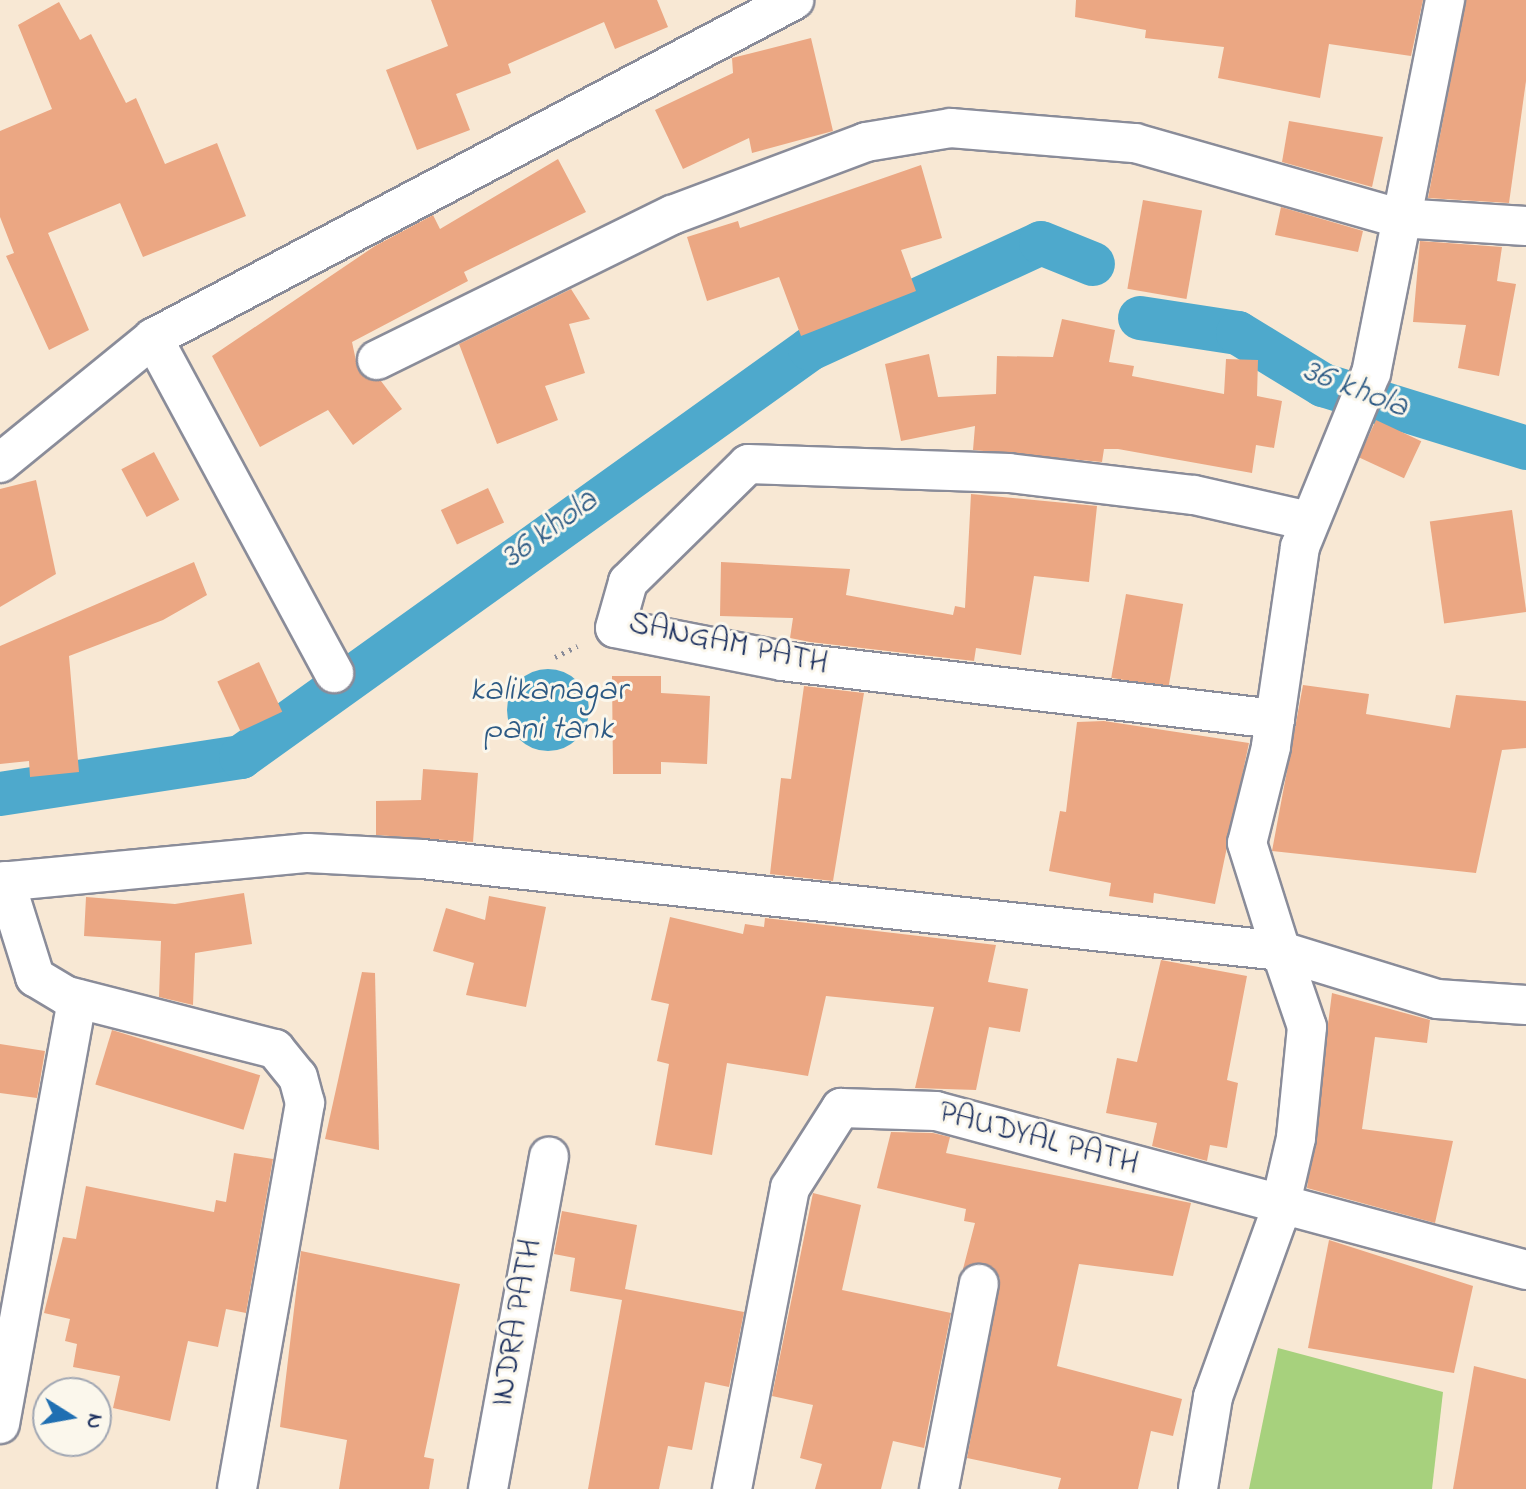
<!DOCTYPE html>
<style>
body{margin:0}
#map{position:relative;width:1526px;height:1489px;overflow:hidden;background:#f8e8d4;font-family:"Indie Flower",sans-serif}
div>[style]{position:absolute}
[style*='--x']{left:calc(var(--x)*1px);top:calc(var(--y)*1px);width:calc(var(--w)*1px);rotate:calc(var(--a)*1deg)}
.green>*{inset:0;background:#a7d17d}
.water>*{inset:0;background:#4ea9cc}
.round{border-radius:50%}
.canal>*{height:44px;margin:-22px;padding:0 22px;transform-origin:22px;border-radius:22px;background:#4ea9cc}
.building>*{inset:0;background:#eba783;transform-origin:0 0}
.path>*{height:5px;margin-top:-2.5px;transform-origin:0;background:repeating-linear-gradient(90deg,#8a8c99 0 2px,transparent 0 8px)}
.roads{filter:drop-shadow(2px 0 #8a8c99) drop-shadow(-2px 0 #8a8c99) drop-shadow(0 2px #8a8c99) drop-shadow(0 -2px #8a8c99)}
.street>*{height:38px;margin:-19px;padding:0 19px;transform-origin:19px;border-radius:19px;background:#fff}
span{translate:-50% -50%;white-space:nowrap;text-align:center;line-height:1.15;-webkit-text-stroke:6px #fbf7ec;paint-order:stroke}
.street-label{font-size:32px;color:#1b2f5e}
.water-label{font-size:34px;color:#2d5a84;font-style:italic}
.north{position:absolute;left:32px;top:1377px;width:80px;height:80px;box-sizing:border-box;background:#fbf7ec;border:2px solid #a1a7b3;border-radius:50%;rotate:101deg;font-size:22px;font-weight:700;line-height:32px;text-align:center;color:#1b2f5e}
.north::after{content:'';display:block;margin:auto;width:28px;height:36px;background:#1f6fb2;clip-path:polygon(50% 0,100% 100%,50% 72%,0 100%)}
</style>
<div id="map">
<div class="green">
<i style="clip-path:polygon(1278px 1348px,1443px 1392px,1432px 1489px,1249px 1489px)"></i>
</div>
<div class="water">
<i class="round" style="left:507px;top:669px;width:82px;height:82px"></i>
</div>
<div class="canal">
<i style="--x:1140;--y:318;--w:99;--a:8.7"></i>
<i style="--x:1238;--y:333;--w:100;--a:31.5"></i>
<i style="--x:1323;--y:385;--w:213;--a:17.2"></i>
<i style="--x:0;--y:794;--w:244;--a:-8.7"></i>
<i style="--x:241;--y:757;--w:700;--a:-35.64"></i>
<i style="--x:810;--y:349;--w:254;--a:-24.6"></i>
<i style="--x:1041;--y:243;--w:56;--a:22"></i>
</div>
<div class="building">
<i style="clip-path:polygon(431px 0,657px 0,668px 27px,615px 49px,604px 22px,508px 64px,511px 73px,456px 94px,470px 130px,417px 150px,386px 70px,448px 46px)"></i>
<i style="clip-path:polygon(1076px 0,1423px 0,1411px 56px,1329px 44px,1320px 98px,1218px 78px,1224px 47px,1145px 38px,1146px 30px,1075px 17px)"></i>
<i style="clip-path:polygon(1466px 0,1526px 0,1526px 81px,1509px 203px,1428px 198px)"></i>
<i style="clip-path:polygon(59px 2px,80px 40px,91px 34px,126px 103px,136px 98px,165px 164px,217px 143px,246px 216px,143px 257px,120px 203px,48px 233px,89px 330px,49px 350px,6px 256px,14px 253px,0 217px,0 131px,52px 109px,18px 25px)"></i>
<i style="clip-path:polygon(811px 38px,833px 131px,752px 153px,749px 138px,683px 169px,655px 110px,733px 73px,732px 58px)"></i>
<i style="clip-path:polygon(1289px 121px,1383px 137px,1372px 187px,1282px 162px)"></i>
<i style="clip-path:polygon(558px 159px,586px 212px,464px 272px,468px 281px,352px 342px,358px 370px,381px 381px,402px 409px,353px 445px,328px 410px,260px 447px,212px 356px,375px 246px,433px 215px,440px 229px)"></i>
<i style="clip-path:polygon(921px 165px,942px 238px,901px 250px,916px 291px,801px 336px,779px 277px,707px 301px,687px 237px,738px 221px,740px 228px)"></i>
<i style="left:1143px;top:200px;width:60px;height:90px;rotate:10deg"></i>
<i style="clip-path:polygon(1281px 207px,1363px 231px,1358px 252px,1275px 235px)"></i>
<i style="clip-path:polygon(1420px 241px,1502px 247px,1497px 281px,1516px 284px,1499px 376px,1458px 368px,1466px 325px,1413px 322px)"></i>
<i style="clip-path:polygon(571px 289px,590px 319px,569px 324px,585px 373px,545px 386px,558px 420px,497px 444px,459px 344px)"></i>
<i style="clip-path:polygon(1062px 319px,1115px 330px,1109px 362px,1134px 366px,1132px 376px,1224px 394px,1226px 359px,1258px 360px,1257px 396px,1282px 401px,1274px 448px,1256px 445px,1252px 473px,1118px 449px,1104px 449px,1102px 462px,973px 450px,975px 426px,901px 441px,885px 364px,929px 354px,938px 397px,996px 394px,997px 356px,1053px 357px)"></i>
<i style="left:1376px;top:420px;width:50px;height:41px;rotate:25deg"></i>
<i style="left:154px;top:452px;width:54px;height:37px;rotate:62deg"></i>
<i style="clip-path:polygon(36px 480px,56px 574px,0 607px,0 489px)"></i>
<i style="left:488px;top:488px;width:38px;height:52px;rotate:65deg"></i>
<i style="clip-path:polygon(971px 494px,1097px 506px,1089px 582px,1034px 576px,1021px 655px,976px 648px,974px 661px,810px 642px,790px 638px,793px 618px,720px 616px,721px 562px,850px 569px,846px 595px,953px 615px,955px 606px,965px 608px)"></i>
<i style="left:1512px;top:510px;width:103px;height:83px;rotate:82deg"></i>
<i style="clip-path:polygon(194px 562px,207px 595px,163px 620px,69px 656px,79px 772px,30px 777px,29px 761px,0 764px,0 646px)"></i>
<i style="left:1126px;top:594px;width:58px;height:85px;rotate:10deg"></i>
<i style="left:259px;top:662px;width:55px;height:46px;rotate:65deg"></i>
<i style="clip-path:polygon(612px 676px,661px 676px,661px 693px,710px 696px,707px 764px,661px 762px,661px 774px,613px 774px)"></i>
<i style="clip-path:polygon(1303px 685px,1369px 694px,1366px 714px,1450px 728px,1456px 695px,1526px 701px,1526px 748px,1502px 750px,1476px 873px,1272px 851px)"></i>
<i style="clip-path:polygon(804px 686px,864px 693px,833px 881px,770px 874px,781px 778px,791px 779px)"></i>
<i style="clip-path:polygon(1104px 721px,1249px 743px,1215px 904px,1154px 893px,1153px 903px,1109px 896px,1111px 883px,1049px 871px,1060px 811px,1066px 812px,1077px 722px)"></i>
<i style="clip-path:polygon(423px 769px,478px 773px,473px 842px,376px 835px,376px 801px,421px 800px)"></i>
<i style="clip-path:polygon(244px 893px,252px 944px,195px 953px,193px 1005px,159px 997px,161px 941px,84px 936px,86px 897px,175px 904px)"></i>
<i style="clip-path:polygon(489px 896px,546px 907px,526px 1007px,466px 995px,474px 963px,433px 951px,446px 908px,485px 920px)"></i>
<i style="clip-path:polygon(670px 917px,743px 934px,745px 924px,764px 927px,765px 918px,996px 945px,988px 982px,1028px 989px,1020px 1032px,989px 1027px,976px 1090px,915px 1088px,934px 1007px,826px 996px,808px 1076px,727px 1063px,712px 1155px,655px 1145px,669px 1064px,657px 1061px,669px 1004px,651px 1000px)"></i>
<i style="clip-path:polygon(1161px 960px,1247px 976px,1227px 1080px,1238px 1083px,1227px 1148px,1210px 1145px,1207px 1161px,1152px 1146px,1157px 1123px,1106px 1113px,1117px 1058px,1137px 1062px)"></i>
<i style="clip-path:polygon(362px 972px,375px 973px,379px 1150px,325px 1139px)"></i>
<i style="clip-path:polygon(1332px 993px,1430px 1020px,1427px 1043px,1375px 1037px,1362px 1129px,1453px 1141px,1435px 1223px,1307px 1188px)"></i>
<i style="left:112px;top:1030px;width:155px;height:57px;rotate:17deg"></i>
<i style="clip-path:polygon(0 1044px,45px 1051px,37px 1098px,0 1093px)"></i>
<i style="clip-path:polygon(891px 1132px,933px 1133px,950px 1137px,946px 1153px,1191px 1203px,1173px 1276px,1079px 1264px,1057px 1366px,1182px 1399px,1173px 1436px,1151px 1431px,1138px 1489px,1058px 1489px,1061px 1478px,967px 1458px,1000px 1278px,984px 1263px,963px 1269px,975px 1223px,964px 1221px,966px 1209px,877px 1188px)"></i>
<i style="clip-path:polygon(234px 1153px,273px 1159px,246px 1313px,226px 1309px,218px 1347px,188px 1341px,170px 1421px,113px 1408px,120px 1376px,73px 1367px,77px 1344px,65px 1341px,70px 1319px,44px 1313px,63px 1237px,76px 1239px,86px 1186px,214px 1212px,216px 1200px,226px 1202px)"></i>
<i style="clip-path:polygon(813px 1193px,861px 1205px,842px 1290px,951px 1313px,924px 1448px,893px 1441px,881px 1489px,815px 1489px,822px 1464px,800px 1458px,813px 1405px,772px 1396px)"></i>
<i style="clip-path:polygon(562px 1211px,637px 1225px,625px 1289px,744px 1312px,729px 1387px,705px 1382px,692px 1450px,668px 1446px,659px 1489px,588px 1489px,622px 1300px,570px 1291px,575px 1258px,554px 1254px)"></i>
<i style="clip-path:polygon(1329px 1240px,1473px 1286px,1454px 1373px,1308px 1348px)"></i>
<i style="clip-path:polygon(301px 1251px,460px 1284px,424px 1457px,434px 1459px,429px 1489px,339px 1489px,347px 1440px,280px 1427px)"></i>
<i style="clip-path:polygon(1474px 1366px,1526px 1379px,1526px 1489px,1453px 1489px)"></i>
</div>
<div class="path">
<i style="--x:555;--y:657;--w:25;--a:-26"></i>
</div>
<div class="roads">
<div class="street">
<i style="--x:1445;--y:0;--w:380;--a:101.2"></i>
<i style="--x:1371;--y:373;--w:188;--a:112.2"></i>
<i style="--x:1300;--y:547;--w:202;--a:98.3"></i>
<i style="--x:1271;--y:747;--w:99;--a:104"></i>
<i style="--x:1247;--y:843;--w:113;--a:72.5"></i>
<i style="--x:1281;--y:951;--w:163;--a:17.1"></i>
<i style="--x:1437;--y:999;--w:89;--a:3.9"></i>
<i style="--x:153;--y:338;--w:381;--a:61.6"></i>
<i style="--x:377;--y:360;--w:329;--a:-26.2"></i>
<i style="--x:672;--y:215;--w:207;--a:-20.6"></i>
<i style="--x:866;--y:142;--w:86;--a:-9.4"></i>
<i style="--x:951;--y:128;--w:185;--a:4.7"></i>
<i style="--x:1135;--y:143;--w:274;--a:15.9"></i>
<i style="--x:1399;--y:218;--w:127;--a:3.6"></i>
<i style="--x:0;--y:463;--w:198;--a:-39.2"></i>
<i style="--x:153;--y:338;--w:725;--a:-27.8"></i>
<i style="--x:1275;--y:719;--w:495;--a:-173.3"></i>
<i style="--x:783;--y:661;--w:171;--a:-168.9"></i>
<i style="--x:615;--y:628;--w:48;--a:-74.2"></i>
<i style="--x:628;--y:582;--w:168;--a:-44.5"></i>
<i style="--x:748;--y:464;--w:261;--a:2"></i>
<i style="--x:1009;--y:473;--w:186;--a:6.8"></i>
<i style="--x:1194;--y:495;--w:117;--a:12.8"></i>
<i style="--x:5;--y:881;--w:101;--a:72.6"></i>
<i style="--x:35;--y:977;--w:37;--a:31"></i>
<i style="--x:67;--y:996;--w:215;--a:14.3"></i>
<i style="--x:275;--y:1049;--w:36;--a:51"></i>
<i style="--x:298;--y:1077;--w:27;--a:75"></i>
<i style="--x:305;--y:1103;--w:392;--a:100"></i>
<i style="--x:0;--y:882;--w:309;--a:-5.4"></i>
<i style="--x:308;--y:853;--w:114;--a:3"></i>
<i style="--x:422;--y:859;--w:864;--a:6.11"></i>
<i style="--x:1281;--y:951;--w:80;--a:71.1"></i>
<i style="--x:1307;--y:1027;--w:112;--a:95.7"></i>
<i style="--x:1296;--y:1138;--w:84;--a:103"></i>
<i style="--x:1277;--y:1220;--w:188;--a:109.9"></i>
<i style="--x:1213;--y:1397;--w:93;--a:99.3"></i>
<i style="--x:0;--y:1424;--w:432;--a:-79.7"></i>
<i style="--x:488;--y:1489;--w:338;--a:-79.6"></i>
<i style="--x:732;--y:1489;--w:307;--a:-79.1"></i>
<i style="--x:790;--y:1188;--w:95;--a:-57.5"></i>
<i style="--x:841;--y:1108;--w:95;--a:1.8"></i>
<i style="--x:936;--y:1111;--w:611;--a:15.08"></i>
<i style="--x:939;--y:1489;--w:209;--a:-79"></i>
</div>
</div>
<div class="street-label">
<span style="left:728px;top:645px;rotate:12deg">SANGAM PATH</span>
<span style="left:1038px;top:1140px;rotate:15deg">PAUDYAL PATH</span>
<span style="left:518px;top:1323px;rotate:-80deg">INDRA PATH</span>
</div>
<div class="water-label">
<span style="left:1355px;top:390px;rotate:21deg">36 khola</span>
<span style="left:550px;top:530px;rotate:-36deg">36 khola</span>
<span style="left:548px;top:711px">kalikanagar<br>pani tank</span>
</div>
<div class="north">N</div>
</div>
